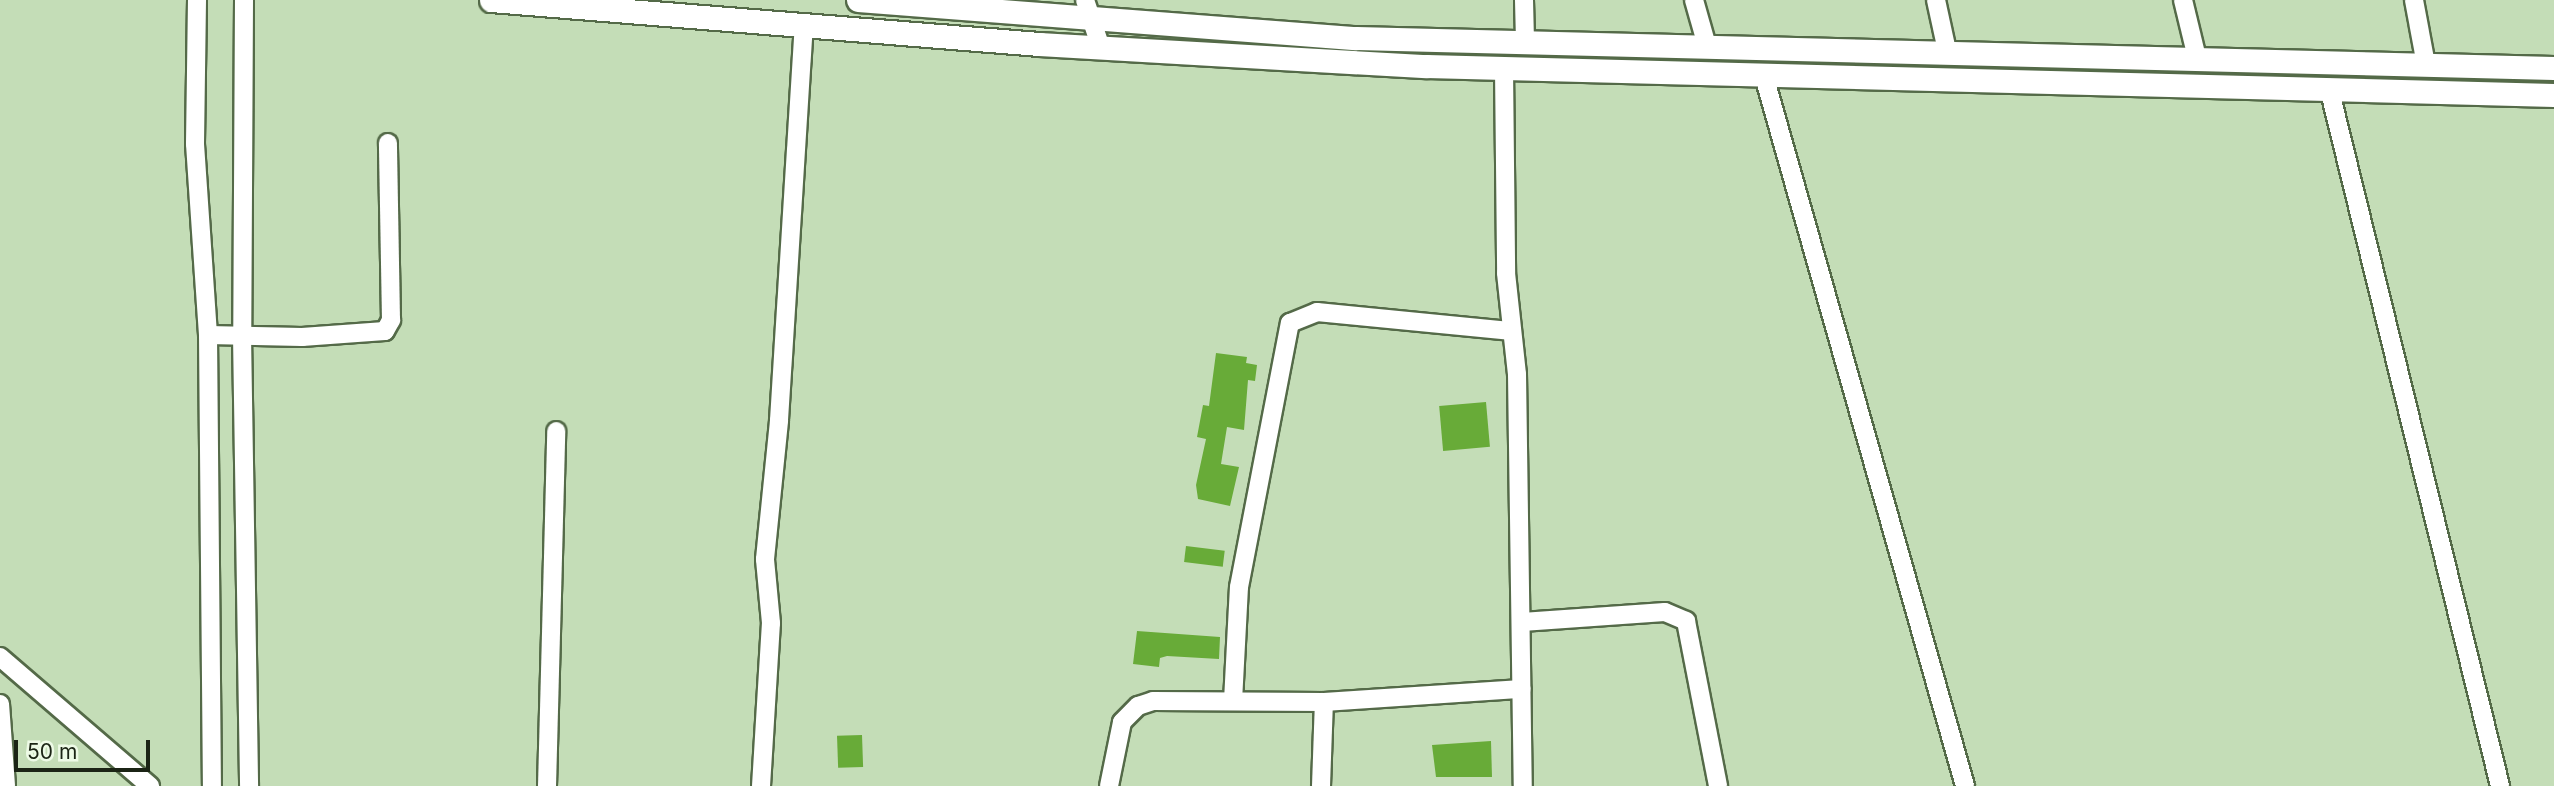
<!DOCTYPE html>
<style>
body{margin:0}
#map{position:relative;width:2554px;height:786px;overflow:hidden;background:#c4ddb7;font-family:Inter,sans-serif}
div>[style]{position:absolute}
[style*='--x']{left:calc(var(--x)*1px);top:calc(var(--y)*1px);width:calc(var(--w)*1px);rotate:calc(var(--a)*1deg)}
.building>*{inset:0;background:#68ab38;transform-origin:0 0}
.roads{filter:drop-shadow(2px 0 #546a48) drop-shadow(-2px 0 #546a48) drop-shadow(0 2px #546a48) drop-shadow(0 -2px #546a48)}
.minor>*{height:18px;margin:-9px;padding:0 9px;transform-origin:9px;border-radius:9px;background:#fff}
.major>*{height:23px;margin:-11.5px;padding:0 11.5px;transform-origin:11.5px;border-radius:11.5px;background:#fff}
span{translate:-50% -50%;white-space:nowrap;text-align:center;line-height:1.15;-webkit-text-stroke:6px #edfae6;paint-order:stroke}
.scale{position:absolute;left:14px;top:740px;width:136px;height:32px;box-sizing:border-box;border:4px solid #1b2415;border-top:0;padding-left:9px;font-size:21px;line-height:24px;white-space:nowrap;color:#1b2415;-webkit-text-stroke:5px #edfae6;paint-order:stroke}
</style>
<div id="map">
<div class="building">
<i style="clip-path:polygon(1216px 353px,1247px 357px,1246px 363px,1257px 365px,1255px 381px,1248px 380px,1244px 430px,1227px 427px,1221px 464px,1239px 467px,1230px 506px,1198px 499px,1196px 485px,1206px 439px,1197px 437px,1203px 405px,1209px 406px)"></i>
<i style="left:1486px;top:402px;width:45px;height:47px;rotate:85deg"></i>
<i style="left:1186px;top:546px;width:39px;height:16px;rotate:7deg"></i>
<i style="clip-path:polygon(1137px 631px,1220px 637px,1219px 659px,1167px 656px,1160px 658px,1159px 667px,1133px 664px)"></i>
<i style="left:862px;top:735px;width:32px;height:25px;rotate:88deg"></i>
<i style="clip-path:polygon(1491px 741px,1492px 777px,1436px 777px,1432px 745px)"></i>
</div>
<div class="roads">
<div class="minor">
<i style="--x:197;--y:0;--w:144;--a:90.8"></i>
<i style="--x:195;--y:144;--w:191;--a:86.1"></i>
<i style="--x:208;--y:335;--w:451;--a:89.5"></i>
<i style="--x:244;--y:0;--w:335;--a:90.3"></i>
<i style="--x:242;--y:335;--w:451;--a:89.1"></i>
<i style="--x:1085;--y:0;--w:47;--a:71.6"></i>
<i style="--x:1524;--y:0;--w:42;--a:88.6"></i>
<i style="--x:1694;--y:0;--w:48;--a:74.2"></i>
<i style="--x:1936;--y:0;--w:52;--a:77.8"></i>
<i style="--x:2183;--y:0;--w:60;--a:76.4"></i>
<i style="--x:2414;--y:0;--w:66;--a:79.5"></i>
<i style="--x:1504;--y:68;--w:205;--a:89.4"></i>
<i style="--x:1506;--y:273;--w:102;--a:83.8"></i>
<i style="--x:1517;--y:374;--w:412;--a:89.2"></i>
<i style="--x:1764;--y:76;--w:738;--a:74.19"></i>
<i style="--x:2329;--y:88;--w:719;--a:76.23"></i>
<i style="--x:208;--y:335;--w:94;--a:1.2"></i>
<i style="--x:302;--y:337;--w:83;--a:-4.1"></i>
<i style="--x:385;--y:331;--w:13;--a:-61"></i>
<i style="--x:391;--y:320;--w:177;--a:-91"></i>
<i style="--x:1522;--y:622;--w:143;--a:-4"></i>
<i style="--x:1665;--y:612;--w:23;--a:23"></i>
<i style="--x:1686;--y:621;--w:168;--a:79"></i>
<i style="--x:0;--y:657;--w:198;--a:40.7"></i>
<i style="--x:1233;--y:701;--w:114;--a:-87"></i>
<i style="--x:1239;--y:587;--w:269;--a:-79.1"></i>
<i style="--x:1290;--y:323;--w:29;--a:-22"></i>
<i style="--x:1317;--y:312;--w:196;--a:5.6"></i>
<i style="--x:0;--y:704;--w:82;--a:85.8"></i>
<i style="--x:547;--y:786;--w:355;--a:-88.5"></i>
<i style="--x:761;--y:786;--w:163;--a:-86.5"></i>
<i style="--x:771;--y:623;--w:64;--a:-95.4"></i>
<i style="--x:765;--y:559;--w:140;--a:-84.2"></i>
<i style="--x:779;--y:420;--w:397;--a:-86.4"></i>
<i style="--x:1109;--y:786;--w:65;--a:-78.5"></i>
<i style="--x:1122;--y:722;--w:23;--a:-45"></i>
<i style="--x:1138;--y:706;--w:16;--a:-18"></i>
<i style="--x:1153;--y:701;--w:171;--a:0.3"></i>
<i style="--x:1324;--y:702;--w:198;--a:-3.8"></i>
<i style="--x:1321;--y:786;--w:84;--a:-88"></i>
</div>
<div class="major">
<i style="--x:491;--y:0;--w:550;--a:4.59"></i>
<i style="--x:1039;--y:44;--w:388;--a:3.3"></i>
<i style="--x:1426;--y:66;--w:1128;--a:1.47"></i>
<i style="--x:858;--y:0;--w:499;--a:4.4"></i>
<i style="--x:1356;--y:38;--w:1198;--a:1.43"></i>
</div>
</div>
<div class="scale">50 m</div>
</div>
